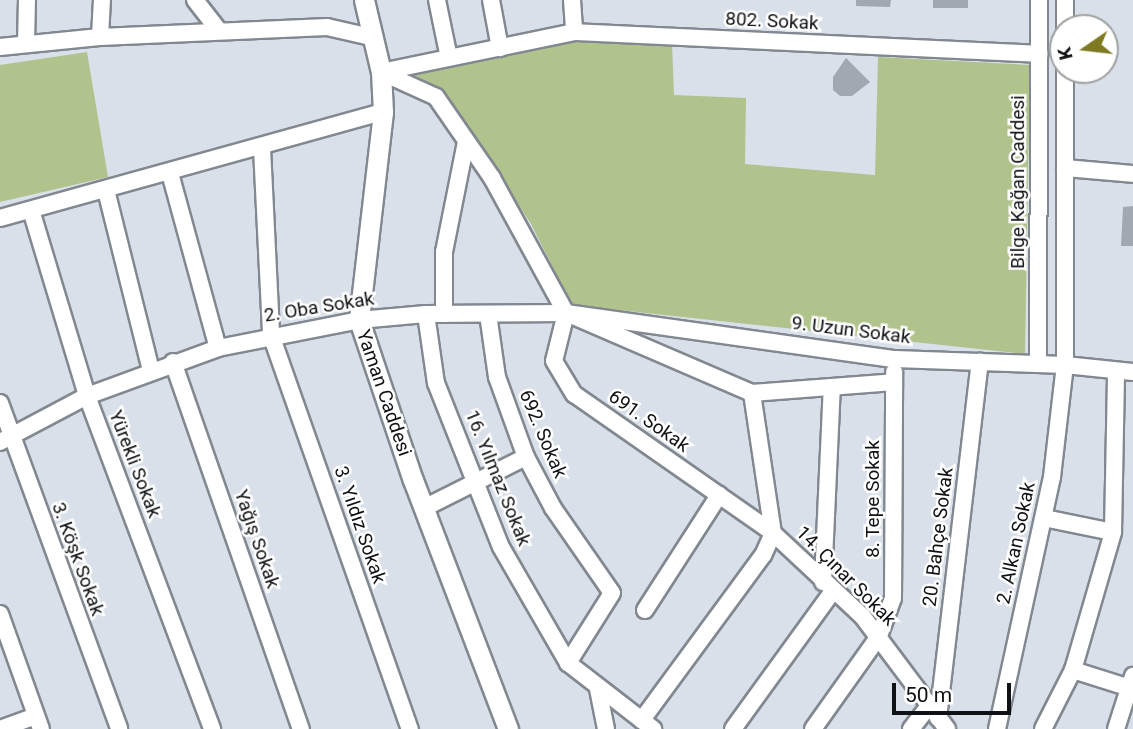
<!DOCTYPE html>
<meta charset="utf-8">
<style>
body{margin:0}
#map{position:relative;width:1133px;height:729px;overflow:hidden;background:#d9e0e9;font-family:Roboto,sans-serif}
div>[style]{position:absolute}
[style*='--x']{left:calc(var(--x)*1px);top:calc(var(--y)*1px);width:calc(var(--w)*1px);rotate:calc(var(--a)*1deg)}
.green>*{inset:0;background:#b1c38d}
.building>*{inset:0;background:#a1a8b0;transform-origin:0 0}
.roads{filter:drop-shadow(2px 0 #828890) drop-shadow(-2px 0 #828890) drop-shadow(0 2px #828890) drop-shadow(0 -2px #828890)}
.minor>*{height:16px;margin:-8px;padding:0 8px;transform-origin:8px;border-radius:8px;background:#fff}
.major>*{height:19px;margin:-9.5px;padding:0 9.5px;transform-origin:9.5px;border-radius:9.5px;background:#fff}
span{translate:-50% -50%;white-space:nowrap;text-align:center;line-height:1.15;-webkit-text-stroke:5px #fff;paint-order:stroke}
.street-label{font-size:19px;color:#0f1114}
.north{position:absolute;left:1049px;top:14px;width:70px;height:70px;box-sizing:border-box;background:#fff;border:2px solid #9fa0a1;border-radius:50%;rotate:256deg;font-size:19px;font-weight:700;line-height:28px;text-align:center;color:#0f1114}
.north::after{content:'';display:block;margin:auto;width:24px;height:32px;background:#7f7a21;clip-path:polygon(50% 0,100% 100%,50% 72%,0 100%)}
.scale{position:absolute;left:892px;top:683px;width:119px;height:32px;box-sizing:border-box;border:4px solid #0f1114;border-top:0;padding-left:9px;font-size:21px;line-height:24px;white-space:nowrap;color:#0f1114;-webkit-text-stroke:5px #fff;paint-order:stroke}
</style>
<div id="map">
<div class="green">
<i style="clip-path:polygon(574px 41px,672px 43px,674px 95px,746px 98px,745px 164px,875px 175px,878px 57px,1030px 65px,1025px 354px,572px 305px,531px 224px,445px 92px,412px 74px)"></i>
<i style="clip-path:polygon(87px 52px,108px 177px,0 202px,0 65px)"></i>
</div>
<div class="building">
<i style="clip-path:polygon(856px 0,891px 0,890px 7px,856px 6px)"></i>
<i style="left:933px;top:0;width:35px;height:8px"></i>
<i style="clip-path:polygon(846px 58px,870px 82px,852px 96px,840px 96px,833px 90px,833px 77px)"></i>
<i style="clip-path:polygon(1133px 206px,1133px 246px,1121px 246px,1123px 207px)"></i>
</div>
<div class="roads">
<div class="minor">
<i style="--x:195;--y:0;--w:39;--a:52"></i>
<i style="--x:437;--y:0;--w:59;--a:78.3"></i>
<i style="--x:491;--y:0;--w:49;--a:79.4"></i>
<i style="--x:572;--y:0;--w:32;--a:86"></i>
<i style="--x:1065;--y:0;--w:28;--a:90"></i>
<i style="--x:100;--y:37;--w:37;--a:-87"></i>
<i style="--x:26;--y:43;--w:43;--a:-88.7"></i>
<i style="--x:0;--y:47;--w:100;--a:-5.7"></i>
<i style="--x:100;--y:37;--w:227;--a:-2.5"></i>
<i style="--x:327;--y:27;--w:45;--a:12.8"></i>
<i style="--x:381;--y:72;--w:197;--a:-11.7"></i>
<i style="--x:574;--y:32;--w:466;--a:2.7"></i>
<i style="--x:381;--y:72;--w:60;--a:24.4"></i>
<i style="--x:436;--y:97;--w:98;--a:55.3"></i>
<i style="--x:492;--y:178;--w:154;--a:61.3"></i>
<i style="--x:566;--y:313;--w:202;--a:23.3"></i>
<i style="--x:752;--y:393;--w:142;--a:-4.4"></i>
<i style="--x:262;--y:148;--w:187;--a:87.2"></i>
<i style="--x:271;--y:335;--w:418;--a:70.6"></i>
<i style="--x:1065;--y:168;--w:68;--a:5"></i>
<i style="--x:170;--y:173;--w:181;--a:74.7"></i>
<i style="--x:106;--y:190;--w:186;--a:76"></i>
<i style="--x:31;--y:210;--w:194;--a:73.2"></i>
<i style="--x:87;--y:396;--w:356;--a:69.4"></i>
<i style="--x:0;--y:218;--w:397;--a:-15.5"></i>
<i style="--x:566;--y:313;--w:49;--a:104"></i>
<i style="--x:554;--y:361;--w:39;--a:59"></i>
<i style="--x:574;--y:394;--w:243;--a:34.9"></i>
<i style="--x:773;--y:533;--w:24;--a:114"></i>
<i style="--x:763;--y:555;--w:205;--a:126.3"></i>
<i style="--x:426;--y:314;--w:70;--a:81.8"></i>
<i style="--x:436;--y:383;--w:176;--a:68.4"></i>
<i style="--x:501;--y:547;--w:134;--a:60"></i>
<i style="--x:568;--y:663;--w:108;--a:37.8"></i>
<i style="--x:444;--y:314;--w:62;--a:-90"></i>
<i style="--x:444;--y:252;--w:112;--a:-78.7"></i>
<i style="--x:488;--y:314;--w:64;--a:81.9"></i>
<i style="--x:497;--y:377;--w:85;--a:70.1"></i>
<i style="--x:526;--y:457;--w:58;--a:62.1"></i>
<i style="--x:553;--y:508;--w:103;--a:55.2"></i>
<i style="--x:612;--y:593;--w:83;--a:122.2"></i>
<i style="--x:173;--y:362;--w:389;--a:70.8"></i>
<i style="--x:1038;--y:363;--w:363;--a:-89.8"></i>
<i style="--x:752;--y:393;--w:142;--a:81.5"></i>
<i style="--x:773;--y:533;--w:123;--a:43"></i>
<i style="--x:863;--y:617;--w:140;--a:53.1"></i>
<i style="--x:0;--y:403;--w:347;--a:69.9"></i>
<i style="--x:0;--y:442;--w:98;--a:-27.9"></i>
<i style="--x:87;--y:396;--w:140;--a:-20.1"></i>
<i style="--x:218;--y:348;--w:144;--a:-11.2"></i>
<i style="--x:359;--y:320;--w:67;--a:-5.1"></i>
<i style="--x:426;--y:314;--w:140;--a:-0.4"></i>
<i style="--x:566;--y:313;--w:332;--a:8"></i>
<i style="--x:895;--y:359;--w:170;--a:2"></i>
<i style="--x:1065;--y:365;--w:68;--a:5.9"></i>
<i style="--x:424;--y:508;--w:114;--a:-26.6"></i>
<i style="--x:1044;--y:518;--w:70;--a:11.5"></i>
<i style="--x:823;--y:582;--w:195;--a:-87.4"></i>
<i style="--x:645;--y:610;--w:137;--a:-57.2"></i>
<i style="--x:0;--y:614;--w:122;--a:70.4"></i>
<i style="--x:1073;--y:670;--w:63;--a:17.6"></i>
<i style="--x:598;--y:689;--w:41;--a:78.7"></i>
<i style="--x:938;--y:718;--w:359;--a:-83.3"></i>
<i style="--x:0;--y:729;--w:38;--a:-20"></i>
<i style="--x:733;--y:729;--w:169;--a:-54.1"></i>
<i style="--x:813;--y:729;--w:114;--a:-54.6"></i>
<i style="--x:879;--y:636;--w:40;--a:-69.8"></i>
<i style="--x:893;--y:598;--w:226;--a:-89.7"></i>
<i style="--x:911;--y:729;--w:28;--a:-52"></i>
<i style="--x:997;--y:729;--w:258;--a:-77.7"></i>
<i style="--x:1052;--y:477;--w:113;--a:-83.4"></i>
<i style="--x:1065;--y:365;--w:295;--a:-90"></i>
<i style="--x:1043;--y:729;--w:66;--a:-63"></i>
<i style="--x:1073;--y:670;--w:144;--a:-73.8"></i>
<i style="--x:1113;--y:532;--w:161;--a:-88.9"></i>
<i style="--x:1116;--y:729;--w:56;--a:-72.2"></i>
</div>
<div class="major">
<i style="--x:364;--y:0;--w:74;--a:76.7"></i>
<i style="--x:381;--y:72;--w:40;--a:87.1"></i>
<i style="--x:383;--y:112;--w:209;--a:96.6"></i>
<i style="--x:359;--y:320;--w:169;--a:71.4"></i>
<i style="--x:413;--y:480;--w:267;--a:69.1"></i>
</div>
</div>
<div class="street-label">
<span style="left:772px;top:21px;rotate:3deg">802. Sokak</span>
<span style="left:1018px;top:182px;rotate:-90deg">Bilge Kağan Caddesi</span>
<span style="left:319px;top:307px;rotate:-9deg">2. Oba Sokak</span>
<span style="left:851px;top:330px;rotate:7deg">9. Uzun Sokak</span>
<span style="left:384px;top:393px;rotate:71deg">Yaman Caddesi</span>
<span style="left:649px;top:421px;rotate:35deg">691. Sokak</span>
<span style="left:543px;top:434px;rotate:67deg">692. Sokak</span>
<span style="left:135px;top:464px;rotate:69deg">Yürekli Sokak</span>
<span style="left:498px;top:478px;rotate:68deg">16. Yılmaz Sokak</span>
<span style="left:873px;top:499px;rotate:-90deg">8. Tepe Sokak</span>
<span style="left:360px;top:525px;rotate:71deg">3. Yıldız Sokak</span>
<span style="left:938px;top:537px;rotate:-83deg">20. Bahçe Sokak</span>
<span style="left:257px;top:539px;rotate:71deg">Yağış Sokak</span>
<span style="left:1016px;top:543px;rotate:-78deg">2. Alkan Sokak</span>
<span style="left:78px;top:559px;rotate:70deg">3. Köşk Sokak</span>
<span style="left:846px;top:576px;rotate:45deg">14. Çınar Sokak</span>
</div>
<div class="north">K</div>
<div class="scale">50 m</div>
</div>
